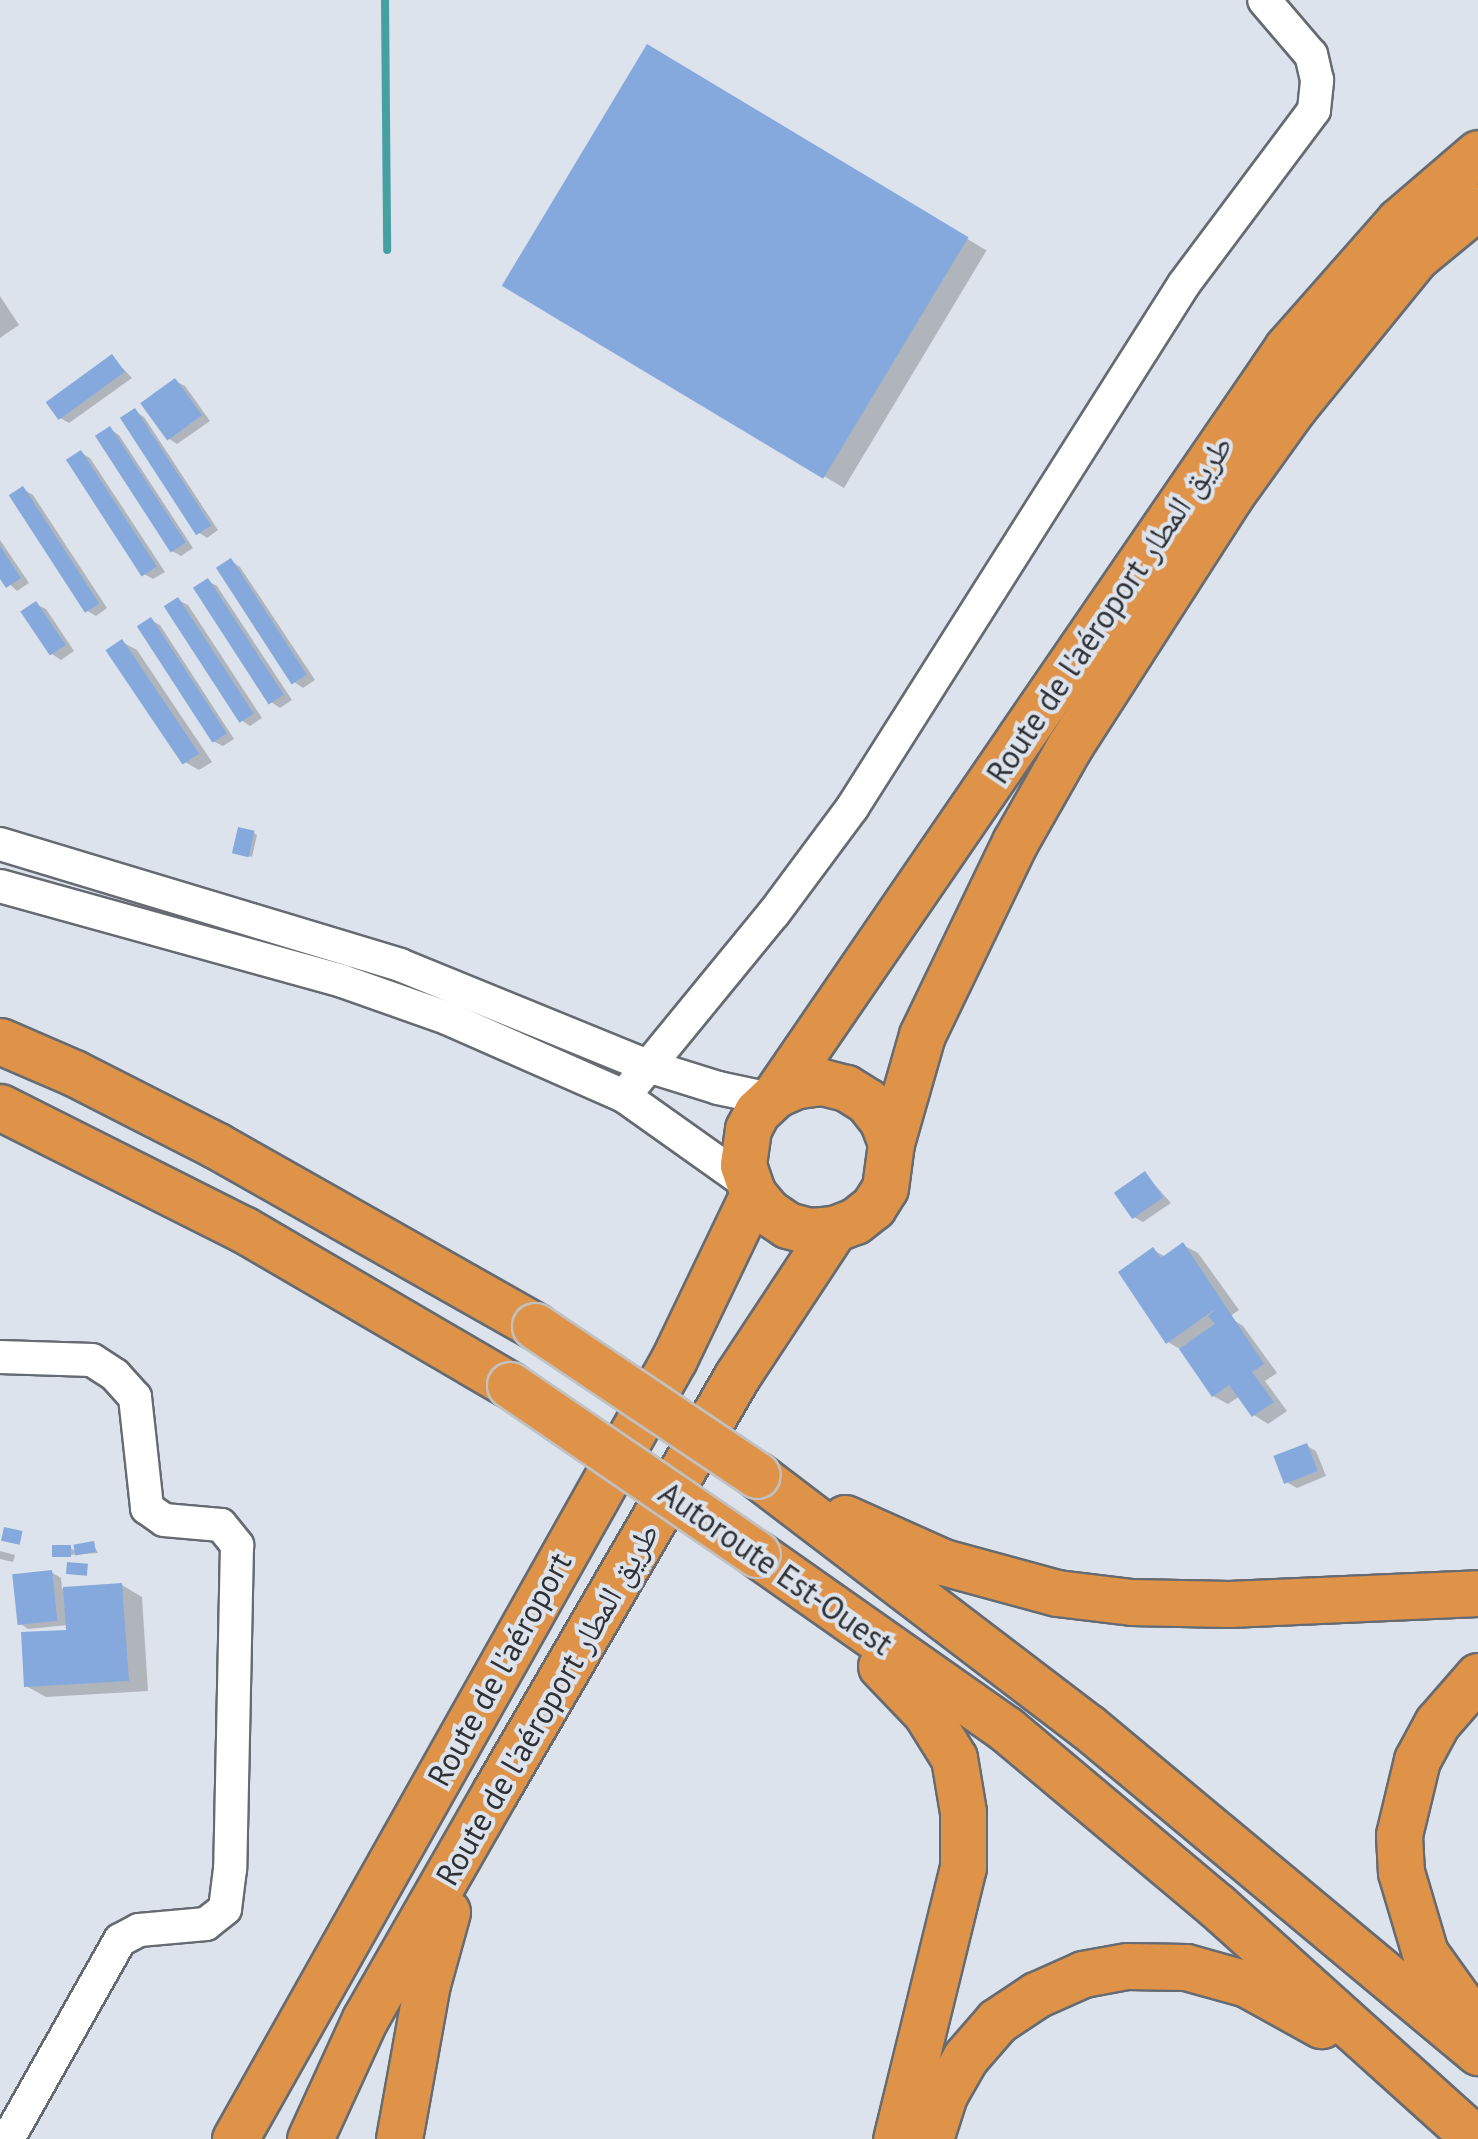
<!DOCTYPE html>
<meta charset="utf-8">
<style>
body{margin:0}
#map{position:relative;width:1478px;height:2139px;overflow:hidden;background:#dde3ec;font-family:"PT Sans","Noto Naskh Arabic",sans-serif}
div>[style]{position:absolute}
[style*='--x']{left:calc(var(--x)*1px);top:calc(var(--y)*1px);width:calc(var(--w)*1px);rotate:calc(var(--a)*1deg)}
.shadow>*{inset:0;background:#0003;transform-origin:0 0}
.stream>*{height:8px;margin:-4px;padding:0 4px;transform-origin:4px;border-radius:4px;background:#469fa0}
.building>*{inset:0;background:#85a9dc;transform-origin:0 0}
.roads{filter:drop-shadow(2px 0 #666b72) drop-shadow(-2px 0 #666b72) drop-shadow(0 2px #666b72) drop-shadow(0 -2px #666b72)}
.minor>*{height:32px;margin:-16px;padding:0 16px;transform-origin:16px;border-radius:16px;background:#fff}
.highway>*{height:45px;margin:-22.5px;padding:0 22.5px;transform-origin:22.5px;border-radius:22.5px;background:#de9348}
.bridges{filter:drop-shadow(2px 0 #c1c1c2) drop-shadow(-2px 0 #c1c1c2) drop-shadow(0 2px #c1c1c2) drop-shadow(0 -2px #c1c1c2)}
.highway-bridge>*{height:45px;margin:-22.5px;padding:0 22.5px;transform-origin:22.5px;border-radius:22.5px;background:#de9348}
span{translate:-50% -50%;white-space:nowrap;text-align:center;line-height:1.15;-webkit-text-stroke:8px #dde3ec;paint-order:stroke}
.street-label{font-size:32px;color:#2f3135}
</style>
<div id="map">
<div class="shadow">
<i style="left:648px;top:47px;width:395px;height:277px;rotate:31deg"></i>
<i style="clip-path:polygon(0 296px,19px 325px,0 338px)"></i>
<i style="clip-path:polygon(112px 357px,132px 378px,69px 423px,60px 418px)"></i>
<i style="clip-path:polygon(175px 381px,185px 386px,210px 421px,177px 444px,168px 438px)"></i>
<i style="clip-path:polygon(135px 411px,144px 417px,218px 530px,207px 538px,198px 532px)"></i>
<i style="clip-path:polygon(110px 429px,119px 435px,193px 548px,181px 556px,172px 551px)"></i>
<i style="clip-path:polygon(81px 453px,90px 458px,165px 572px,153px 579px,144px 574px)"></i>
<i style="clip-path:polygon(23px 489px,33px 495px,107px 608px,96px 616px,86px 610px)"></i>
<i style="clip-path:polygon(0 540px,29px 583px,17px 591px,0 575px)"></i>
<i style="clip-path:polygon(231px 561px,240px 567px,315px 680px,303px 688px,294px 682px)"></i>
<i style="clip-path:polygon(208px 581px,217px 586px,292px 700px,280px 708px,271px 702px)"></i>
<i style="clip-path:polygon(178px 600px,188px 605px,262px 718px,250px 726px,241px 720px)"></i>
<i style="clip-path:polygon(36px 604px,46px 609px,74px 651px,61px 660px,52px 654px)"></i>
<i style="clip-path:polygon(151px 620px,160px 625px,234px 739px,223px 746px,213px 741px)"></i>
<i style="clip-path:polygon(122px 642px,137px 650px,212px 762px,199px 770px,185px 762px)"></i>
<i style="clip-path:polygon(254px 833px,257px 835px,252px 857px,238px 854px)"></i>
<i style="clip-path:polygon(1145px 1174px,1171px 1203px,1143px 1222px,1134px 1217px)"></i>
<i style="clip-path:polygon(1183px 1245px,1198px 1253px,1239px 1310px,1229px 1317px,1243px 1326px,1277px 1373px,1265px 1381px,1287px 1411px,1268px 1424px,1254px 1415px,1240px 1396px,1228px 1404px,1213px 1396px,1183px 1351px,1168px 1342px,1153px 1250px,1166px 1257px)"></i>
<i style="clip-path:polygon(1307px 1446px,1316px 1451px,1326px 1476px,1297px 1488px,1288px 1483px)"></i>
<i style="clip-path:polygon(93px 1544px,98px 1553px,55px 1556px,70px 1548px,78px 1552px)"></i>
<i style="clip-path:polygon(0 1551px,15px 1555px,13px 1562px,0 1559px)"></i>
<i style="clip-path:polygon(51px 1572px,61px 1578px,62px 1589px,122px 1585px,142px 1597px,148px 1691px,46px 1697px,26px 1686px,69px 1632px,68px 1625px,28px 1629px,19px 1623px)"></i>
</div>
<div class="stream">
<i style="--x:385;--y:0;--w:250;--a:89.5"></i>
</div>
<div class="building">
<i style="left:647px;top:44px;width:375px;height:282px;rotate:31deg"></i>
<i style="left:112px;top:354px;width:22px;height:82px;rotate:54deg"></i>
<i style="left:175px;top:378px;width:46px;height:43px;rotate:54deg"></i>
<i style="left:135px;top:408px;width:140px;height:18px;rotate:57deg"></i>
<i style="left:110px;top:426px;width:139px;height:18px;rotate:57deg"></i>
<i style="left:81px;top:450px;width:139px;height:18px;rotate:57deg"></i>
<i style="left:23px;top:486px;width:140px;height:17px;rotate:57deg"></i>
<i style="clip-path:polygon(0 546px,21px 578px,6px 588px,0 579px)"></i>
<i style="left:231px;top:558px;width:139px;height:18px;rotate:57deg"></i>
<i style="left:208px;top:578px;width:139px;height:18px;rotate:57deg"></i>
<i style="left:178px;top:597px;width:139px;height:17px;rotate:57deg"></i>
<i style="left:36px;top:601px;width:53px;height:19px;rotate:56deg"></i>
<i style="left:151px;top:617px;width:139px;height:17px;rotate:57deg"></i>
<i style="left:122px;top:639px;width:138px;height:20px;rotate:56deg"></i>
<i style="left:238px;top:827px;width:17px;height:27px;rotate:13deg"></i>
<i style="left:1145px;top:1171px;width:32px;height:38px;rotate:55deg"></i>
<i style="clip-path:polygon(1183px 1242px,1264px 1364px,1252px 1372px,1274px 1402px,1252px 1417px,1229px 1385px,1212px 1397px,1179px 1349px,1215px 1324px,1208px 1316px,1218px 1307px,1166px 1344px,1118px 1272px,1153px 1247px,1161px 1258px)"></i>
<i style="left:1307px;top:1443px;width:30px;height:36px;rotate:69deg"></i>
<i style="left:4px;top:1527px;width:19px;height:14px;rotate:12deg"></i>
<i style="left:94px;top:1541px;width:11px;height:21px;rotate:80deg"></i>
<i style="left:71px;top:1545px;width:12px;height:19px;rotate:90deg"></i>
<i style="left:67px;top:1562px;width:21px;height:12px;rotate:5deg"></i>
<i style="left:52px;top:1570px;width:51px;height:40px;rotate:84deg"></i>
<i style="clip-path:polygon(122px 1583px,129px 1681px,24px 1687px,21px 1632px,66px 1630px,63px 1587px)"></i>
</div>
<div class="roads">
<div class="minor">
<i style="--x:0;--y:844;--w:418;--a:16.8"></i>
<i style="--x:400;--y:965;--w:268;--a:22.2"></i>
<i style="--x:648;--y:1066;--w:73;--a:17.4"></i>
<i style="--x:718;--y:1088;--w:53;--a:11.9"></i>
<i style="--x:0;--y:886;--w:355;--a:15.5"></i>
<i style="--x:342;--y:981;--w:111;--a:19.4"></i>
<i style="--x:447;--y:1018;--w:193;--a:23.8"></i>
<i style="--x:624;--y:1096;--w:152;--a:35.4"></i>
<i style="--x:624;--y:1096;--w:237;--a:-50.7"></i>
<i style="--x:774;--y:913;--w:131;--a:-53.4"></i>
<i style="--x:852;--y:808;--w:620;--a:-57.64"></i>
<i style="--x:1184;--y:284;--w:217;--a:-53.2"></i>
<i style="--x:1314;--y:110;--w:30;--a:-84"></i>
<i style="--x:1317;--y:80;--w:26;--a:-103"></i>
<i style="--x:1311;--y:55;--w:72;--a:-130.5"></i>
<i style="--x:0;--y:1357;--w:92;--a:1.9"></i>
<i style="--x:92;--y:1360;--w:27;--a:33"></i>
<i style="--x:115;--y:1375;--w:30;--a:48"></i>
<i style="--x:135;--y:1397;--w:112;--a:83.8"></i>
<i style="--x:147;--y:1508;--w:21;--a:35"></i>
<i style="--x:164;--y:1520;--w:57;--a:5"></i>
<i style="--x:221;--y:1525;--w:26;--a:51"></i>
<i style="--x:237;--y:1545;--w:324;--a:91.2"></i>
<i style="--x:230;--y:1869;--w:40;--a:97.1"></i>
<i style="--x:225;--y:1909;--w:24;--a:142"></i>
<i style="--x:206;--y:1924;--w:67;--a:174.9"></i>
<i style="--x:139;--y:1930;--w:21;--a:152"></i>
<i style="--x:120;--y:1940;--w:228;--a:119.4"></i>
</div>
<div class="highway">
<i style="--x:0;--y:1041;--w:81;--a:23.4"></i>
<i style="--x:74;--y:1073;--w:161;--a:27"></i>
<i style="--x:217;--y:1146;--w:365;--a:29.5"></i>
<i style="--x:775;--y:1095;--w:906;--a:-55.57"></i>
<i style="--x:1287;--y:348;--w:169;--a:-48.6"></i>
<i style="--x:1399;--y:221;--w:104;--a:-40.7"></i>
<i style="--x:0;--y:1107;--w:272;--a:26.7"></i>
<i style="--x:243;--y:1229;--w:309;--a:30.3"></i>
<i style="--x:891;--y:1143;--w:25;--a:-111"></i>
<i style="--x:882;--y:1120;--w:24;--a:-128"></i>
<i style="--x:867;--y:1101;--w:25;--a:-148"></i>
<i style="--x:846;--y:1088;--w:25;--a:-166"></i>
<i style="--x:822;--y:1082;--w:25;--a:173"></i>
<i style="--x:797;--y:1085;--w:24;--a:156"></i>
<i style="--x:775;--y:1095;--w:25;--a:137"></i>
<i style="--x:757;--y:1112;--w:19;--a:118"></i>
<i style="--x:748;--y:1129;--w:36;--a:98"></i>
<i style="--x:743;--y:1165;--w:31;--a:71"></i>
<i style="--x:753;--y:1194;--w:23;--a:50"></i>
<i style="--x:768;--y:1212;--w:23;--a:34"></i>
<i style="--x:787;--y:1225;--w:24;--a:15"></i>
<i style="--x:810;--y:1231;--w:24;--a:-5"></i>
<i style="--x:834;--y:1229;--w:22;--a:-21"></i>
<i style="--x:855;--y:1221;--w:23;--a:-38"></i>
<i style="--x:873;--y:1207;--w:22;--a:-58"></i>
<i style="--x:885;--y:1188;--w:45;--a:-82.4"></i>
<i style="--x:891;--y:1143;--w:112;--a:-74"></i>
<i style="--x:922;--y:1035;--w:214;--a:-64.3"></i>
<i style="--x:1015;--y:842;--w:109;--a:-60.4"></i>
<i style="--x:1069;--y:747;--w:298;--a:-57.3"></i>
<i style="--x:1230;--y:496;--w:110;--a:-54.3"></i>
<i style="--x:1294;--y:407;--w:193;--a:-50.9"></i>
<i style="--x:1416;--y:257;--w:80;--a:-39.4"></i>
<i style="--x:757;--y:1475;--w:416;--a:37.3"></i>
<i style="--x:1088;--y:1727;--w:508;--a:39.81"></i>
<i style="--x:845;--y:1518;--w:107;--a:24.2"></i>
<i style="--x:943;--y:1562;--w:118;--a:15.2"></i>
<i style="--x:1057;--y:1593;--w:75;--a:6.9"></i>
<i style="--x:1131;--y:1602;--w:98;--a:1.2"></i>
<i style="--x:1229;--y:1604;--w:249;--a:-2.5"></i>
<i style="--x:757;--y:1554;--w:304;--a:35.1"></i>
<i style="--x:1006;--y:1729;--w:275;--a:40"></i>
<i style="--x:1217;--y:1906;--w:348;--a:42"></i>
<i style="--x:881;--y:1666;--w:65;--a:46.2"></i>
<i style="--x:926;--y:1713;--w:53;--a:58.1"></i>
<i style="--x:954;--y:1758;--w:55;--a:80.5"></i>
<i style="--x:963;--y:1812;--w:55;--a:90"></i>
<i style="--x:963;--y:1867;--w:280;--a:103.8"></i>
<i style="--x:1478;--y:1676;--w:62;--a:131.1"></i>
<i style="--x:1437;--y:1723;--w:42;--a:118.4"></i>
<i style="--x:1417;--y:1760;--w:77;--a:103.5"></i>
<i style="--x:1399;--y:1835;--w:37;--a:87"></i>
<i style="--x:1401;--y:1872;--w:84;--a:73.5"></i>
<i style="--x:1425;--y:1953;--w:91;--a:54.4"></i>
<i style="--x:235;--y:2139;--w:895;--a:-60.63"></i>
<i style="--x:674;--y:1359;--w:183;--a:-64.4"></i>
<i style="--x:310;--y:2139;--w:132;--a:-65.4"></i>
<i style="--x:365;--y:2019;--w:262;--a:-60.2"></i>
<i style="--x:495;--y:1792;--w:481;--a:-59.8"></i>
<i style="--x:737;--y:1376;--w:176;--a:-56.6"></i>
<i style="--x:399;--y:2139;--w:158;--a:-79.8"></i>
<i style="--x:427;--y:1984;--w:75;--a:-74.5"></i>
<i style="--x:930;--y:2139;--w:46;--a:-72.3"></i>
<i style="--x:944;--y:2095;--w:43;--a:-60.4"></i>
<i style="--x:965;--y:2058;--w:49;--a:-49.1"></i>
<i style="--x:997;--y:2021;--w:47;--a:-33.7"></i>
<i style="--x:1036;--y:1995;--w:51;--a:-24.1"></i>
<i style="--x:1083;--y:1974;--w:45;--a:-10.3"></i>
<i style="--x:1127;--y:1966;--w:59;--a:1"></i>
<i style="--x:1186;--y:1967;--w:63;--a:15.6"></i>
<i style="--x:1247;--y:1984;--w:85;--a:29"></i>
</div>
</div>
<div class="bridges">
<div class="highway-bridge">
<i style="--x:535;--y:1326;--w:267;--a:33.9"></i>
<i style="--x:510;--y:1385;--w:299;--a:34.4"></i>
</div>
</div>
<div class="street-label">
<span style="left:1109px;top:609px;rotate:-56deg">Route de l'aéroport طريق المطار</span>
<span style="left:776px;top:1568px;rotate:35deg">Autoroute Est-Ouest</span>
<span style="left:499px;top:1669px;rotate:-61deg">Route de l'aéroport</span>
<span style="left:547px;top:1704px;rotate:-60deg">Route de l'aéroport طريق المطار</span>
</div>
</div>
